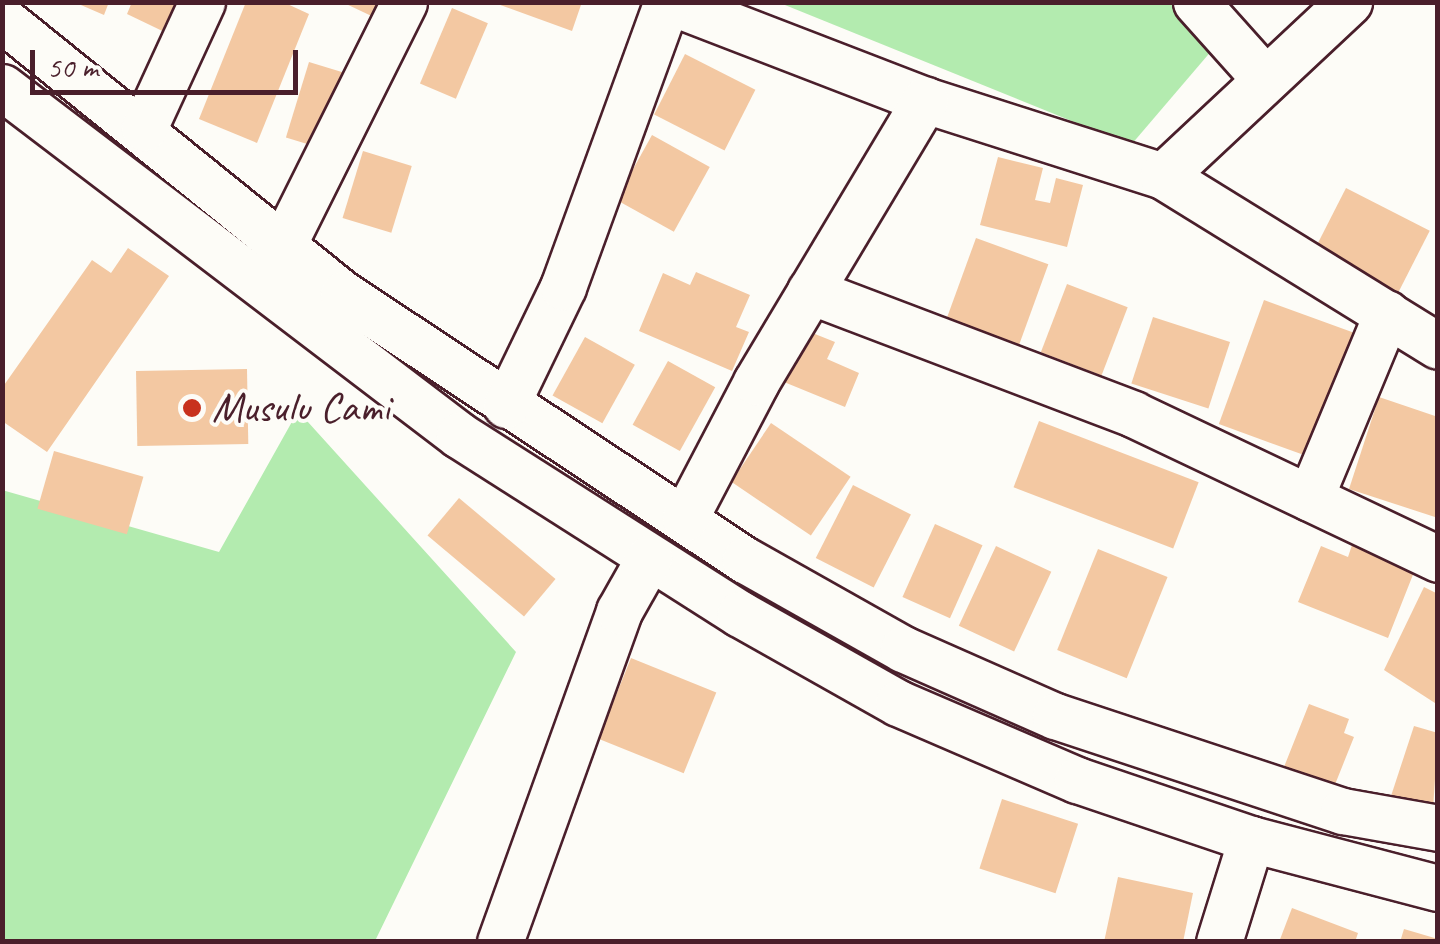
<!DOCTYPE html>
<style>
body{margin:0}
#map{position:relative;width:1440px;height:944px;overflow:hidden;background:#fdfcf7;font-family:Caveat,sans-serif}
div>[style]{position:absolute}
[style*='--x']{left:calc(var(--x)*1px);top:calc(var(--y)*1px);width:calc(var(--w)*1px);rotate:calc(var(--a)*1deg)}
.green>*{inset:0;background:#b3ebaf}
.building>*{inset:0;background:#f3c8a2;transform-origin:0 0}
.roads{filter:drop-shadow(2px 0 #4a1f2b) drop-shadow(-2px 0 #4a1f2b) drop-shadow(0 2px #4a1f2b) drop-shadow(0 -2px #4a1f2b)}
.minor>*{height:45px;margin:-22.5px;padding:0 22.5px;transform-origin:22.5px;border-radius:22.5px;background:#fdfcf7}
.dots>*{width:28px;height:28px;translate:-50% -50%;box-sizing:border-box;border:5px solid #fdfcf7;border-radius:50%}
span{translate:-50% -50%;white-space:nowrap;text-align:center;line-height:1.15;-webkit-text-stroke:8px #fdfcf7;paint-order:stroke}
.poi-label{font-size:42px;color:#4a1f2b}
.left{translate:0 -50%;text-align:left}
.frame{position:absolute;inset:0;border:5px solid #4a1f2b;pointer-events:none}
.scale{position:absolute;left:30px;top:50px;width:268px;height:45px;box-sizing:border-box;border:5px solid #4a1f2b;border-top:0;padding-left:12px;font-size:30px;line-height:35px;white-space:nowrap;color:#4a1f2b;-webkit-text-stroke:8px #fdfcf7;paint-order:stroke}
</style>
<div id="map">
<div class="green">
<i style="clip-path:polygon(780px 3px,1172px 3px,1213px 49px,1131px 145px)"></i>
<i style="clip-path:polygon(298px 411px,516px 652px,375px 941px,3px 941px,2px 490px,219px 552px)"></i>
</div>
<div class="building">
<i style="clip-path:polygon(74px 2px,109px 2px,104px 15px)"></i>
<i style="clip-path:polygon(132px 2px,194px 2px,177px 38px,127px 14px)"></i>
<i style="clip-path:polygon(246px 2px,283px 2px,309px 14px,257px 143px,199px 119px)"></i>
<i style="clip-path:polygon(342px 2px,390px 2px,382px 21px)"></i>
<i style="clip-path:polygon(492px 2px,582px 2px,572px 31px)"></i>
<i style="left:452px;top:8px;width:39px;height:82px;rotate:23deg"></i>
<i style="left:685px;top:54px;width:79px;height:68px;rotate:27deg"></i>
<i style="left:309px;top:62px;width:42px;height:79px;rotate:17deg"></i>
<i style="left:652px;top:135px;width:66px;height:74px;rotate:29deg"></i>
<i style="left:363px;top:151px;width:51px;height:70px;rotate:17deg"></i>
<i style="clip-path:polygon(998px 157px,1043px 168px,1035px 200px,1050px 203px,1056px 178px,1083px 185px,1067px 247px,980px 225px)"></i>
<i style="left:1346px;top:188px;width:94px;height:73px;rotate:27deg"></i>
<i style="left:976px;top:238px;width:77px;height:90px;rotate:20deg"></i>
<i style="clip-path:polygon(128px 248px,169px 276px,47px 452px,2px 421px,2px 388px,92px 260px,111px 273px)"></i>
<i style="clip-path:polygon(696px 272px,750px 295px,736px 327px,749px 332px,732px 371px,639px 331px,663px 273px,690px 285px)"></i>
<i style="left:1067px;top:284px;width:65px;height:73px;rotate:21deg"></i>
<i style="left:1264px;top:300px;width:95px;height:132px;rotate:20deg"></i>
<i style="left:1153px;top:317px;width:81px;height:70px;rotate:18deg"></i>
<i style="clip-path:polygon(805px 330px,835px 342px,827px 359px,859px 373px,845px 407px,784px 382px)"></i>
<i style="left:585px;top:337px;width:57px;height:67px;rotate:29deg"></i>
<i style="left:668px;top:361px;width:54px;height:73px;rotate:29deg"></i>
<i style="left:247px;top:369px;width:75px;height:111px;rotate:89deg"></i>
<i style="clip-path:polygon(1379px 397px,1438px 417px,1438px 518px,1349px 489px)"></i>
<i style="left:1039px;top:421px;width:171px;height:71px;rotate:21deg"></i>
<i style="left:771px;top:423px;width:96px;height:71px;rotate:34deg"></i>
<i style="left:54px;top:451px;width:93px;height:60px;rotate:16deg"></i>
<i style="left:853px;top:485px;width:65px;height:82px;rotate:27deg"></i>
<i style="left:459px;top:498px;width:126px;height:49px;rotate:40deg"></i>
<i style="left:935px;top:524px;width:52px;height:80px;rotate:24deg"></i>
<i style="clip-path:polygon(1353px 542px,1416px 567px,1388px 638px,1298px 602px,1321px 546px,1348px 557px)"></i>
<i style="left:996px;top:546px;width:61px;height:88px;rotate:25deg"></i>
<i style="left:1098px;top:549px;width:75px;height:109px;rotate:22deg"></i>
<i style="clip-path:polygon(1424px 587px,1438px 594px,1438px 705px,1384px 670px)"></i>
<i style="left:631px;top:658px;width:92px;height:87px;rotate:22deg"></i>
<i style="clip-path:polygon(1309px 704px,1349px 719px,1344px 733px,1354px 737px,1334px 787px,1284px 767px)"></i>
<i style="clip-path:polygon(1414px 726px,1438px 733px,1433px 810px,1391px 796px)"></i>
<i style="left:1002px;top:799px;width:80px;height:73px;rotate:18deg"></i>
<i style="clip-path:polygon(1118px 877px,1193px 893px,1183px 942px,1104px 942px)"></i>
<i style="clip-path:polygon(1292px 908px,1358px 933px,1355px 942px,1279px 942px)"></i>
<i style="clip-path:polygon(1404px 929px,1438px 939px,1438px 942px,1400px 942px)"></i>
</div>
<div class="roads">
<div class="minor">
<i style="--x:671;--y:2;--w:272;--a:21.1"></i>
<i style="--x:925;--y:100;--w:250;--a:17.7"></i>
<i style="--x:1163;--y:176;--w:323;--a:31.7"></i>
<i style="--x:1196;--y:2;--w:102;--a:48.2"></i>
<i style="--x:2;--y:19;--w:438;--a:38.9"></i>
<i style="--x:343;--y:294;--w:482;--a:33.5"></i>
<i style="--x:745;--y:560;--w:181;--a:29.4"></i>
<i style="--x:903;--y:649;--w:166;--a:23.8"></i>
<i style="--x:1055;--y:716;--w:303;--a:18.3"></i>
<i style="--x:1343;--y:811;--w:97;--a:10.1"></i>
<i style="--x:2;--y:87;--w:574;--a:37.29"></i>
<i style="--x:459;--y:435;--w:333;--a:32.5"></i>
<i style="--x:740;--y:614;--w:181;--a:29.4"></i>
<i style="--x:898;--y:703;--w:195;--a:23.3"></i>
<i style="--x:1077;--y:780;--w:184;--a:18.7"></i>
<i style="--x:1251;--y:839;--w:193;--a:14.7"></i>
<i style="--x:144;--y:128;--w:139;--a:-65.3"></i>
<i style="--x:1163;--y:176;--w:255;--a:-43.1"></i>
<i style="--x:284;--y:243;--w:269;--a:-63.5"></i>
<i style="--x:810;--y:291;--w:346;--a:20.8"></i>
<i style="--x:1133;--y:414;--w:338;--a:25.4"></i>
<i style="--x:506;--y:405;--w:131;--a:-64.2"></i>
<i style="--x:563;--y:287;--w:303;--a:-70"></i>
<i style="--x:1310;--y:498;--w:200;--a:-67.4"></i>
<i style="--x:685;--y:518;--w:153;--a:-62.4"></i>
<i style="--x:756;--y:382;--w:329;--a:-59.1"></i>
<i style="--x:500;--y:942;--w:352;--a:-70.2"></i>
<i style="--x:619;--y:611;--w:61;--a:-60.5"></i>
<i style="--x:1219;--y:942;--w:108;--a:-72.7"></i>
</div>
</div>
<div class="dots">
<i style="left:192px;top:408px;background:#c8321e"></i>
</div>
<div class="poi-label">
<span class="left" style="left:212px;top:408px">Musulu Cami</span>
</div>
<div class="frame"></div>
<div class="scale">50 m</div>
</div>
